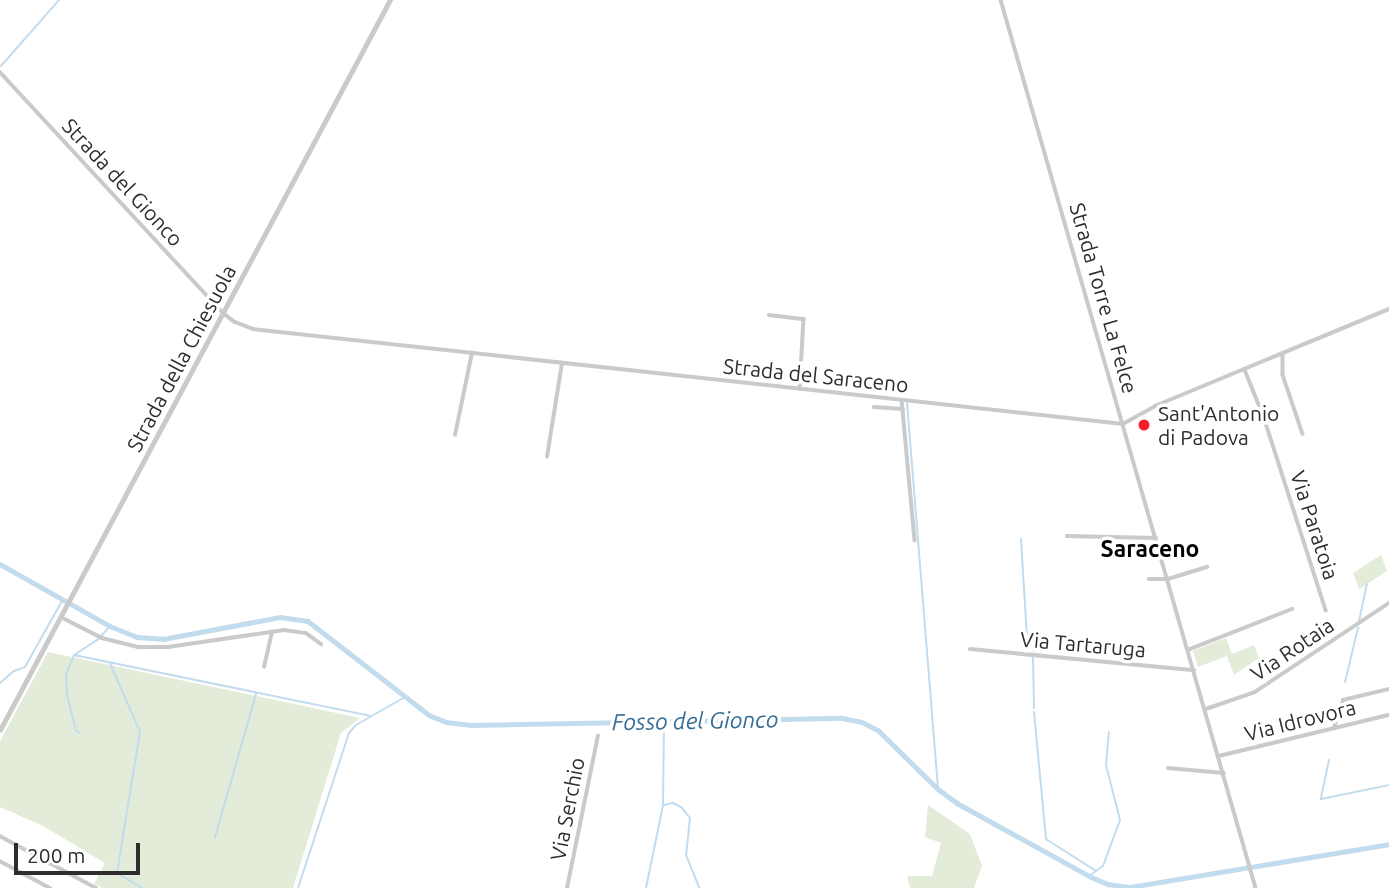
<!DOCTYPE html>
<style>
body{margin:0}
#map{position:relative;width:1389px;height:888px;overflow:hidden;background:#fff;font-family:Ubuntu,sans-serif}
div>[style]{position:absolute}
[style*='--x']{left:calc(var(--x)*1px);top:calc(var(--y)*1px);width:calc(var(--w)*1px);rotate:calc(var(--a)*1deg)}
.green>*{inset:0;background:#e2ecd8}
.stream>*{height:2px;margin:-1px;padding:0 1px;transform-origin:1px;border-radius:1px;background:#c2dcee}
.canal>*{height:4.5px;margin:-2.25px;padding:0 2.25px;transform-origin:2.25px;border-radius:2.25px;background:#c2dcee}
.minor>*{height:3.5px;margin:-1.75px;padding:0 1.75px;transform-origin:1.75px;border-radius:1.75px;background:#cacaca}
.tertiary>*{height:4.5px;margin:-2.25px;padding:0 2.25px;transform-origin:2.25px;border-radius:2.25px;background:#cacaca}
.dots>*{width:19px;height:19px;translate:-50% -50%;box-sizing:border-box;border:4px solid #fff;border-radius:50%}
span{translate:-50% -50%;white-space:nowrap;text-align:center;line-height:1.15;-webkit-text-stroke:7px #fff;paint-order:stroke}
.street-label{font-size:21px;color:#2d2d2d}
.poi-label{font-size:21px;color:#2d2d2d}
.left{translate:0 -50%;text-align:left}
.neighbourhood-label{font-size:23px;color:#000;font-weight:700}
.water-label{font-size:23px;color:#346d95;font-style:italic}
.scale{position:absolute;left:14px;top:843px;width:126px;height:32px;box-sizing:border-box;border:4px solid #2d2d2d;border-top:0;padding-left:9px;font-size:21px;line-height:24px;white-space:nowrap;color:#2d2d2d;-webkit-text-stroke:5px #fff;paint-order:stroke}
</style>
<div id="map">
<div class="green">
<i style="clip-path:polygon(1381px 555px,1387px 571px,1359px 589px,1353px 573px)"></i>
<i style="clip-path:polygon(1226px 638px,1232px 654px,1254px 645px,1259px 658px,1234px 675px,1227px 656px,1198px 667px,1193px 651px)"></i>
<i style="clip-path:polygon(48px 652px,360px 718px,341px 733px,293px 888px,102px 888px,94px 884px,105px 863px,43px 826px,0 807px,0 741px)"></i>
<i style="clip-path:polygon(928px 805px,970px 834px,982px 866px,974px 888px,910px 888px,907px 876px,932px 876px,941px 843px,925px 837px)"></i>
</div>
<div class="stream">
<i style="--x:1;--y:66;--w:88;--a:-48.7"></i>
<i style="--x:907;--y:403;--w:387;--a:85.4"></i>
<i style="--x:1021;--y:539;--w:99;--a:86.5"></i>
<i style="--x:1027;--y:638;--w:6;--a:9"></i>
<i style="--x:1033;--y:639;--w:12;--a:85"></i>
<i style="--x:1359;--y:621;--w:38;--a:-78"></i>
<i style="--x:102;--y:635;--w:12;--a:-48"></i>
<i style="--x:74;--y:655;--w:302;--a:11.6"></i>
<i style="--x:1033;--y:658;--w:50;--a:88.9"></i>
<i style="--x:110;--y:663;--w:75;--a:66.5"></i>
<i style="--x:140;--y:732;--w:143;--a:99.3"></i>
<i style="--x:117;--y:873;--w:29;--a:31"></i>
<i style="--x:1345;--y:682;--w:56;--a:-76.5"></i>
<i style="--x:0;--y:683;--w:18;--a:-41"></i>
<i style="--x:14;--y:671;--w:12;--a:-20"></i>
<i style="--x:25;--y:667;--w:78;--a:-60.8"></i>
<i style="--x:1034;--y:712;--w:128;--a:84.6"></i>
<i style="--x:1046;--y:839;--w:59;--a:32.6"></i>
<i style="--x:80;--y:733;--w:4;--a:-153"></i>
<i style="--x:76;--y:731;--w:38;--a:-104"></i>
<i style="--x:67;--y:694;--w:20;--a:-93"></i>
<i style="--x:66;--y:674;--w:21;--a:-67"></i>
<i style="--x:74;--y:655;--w:30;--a:-33"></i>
<i style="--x:1329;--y:760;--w:40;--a:102"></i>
<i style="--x:1321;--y:799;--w:69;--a:-11.6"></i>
<i style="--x:664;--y:805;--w:9;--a:-13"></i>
<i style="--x:673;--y:803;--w:9;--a:27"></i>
<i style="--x:681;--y:807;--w:14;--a:51"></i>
<i style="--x:690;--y:818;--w:37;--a:96"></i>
<i style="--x:686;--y:855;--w:35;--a:68"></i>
<i style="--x:215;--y:837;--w:149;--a:-74"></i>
<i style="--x:1089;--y:876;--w:17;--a:-36"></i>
<i style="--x:1103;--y:866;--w:49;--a:-69.7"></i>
<i style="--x:1120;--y:820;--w:57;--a:-104.3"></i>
<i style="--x:1106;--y:765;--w:33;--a:-85"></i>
<i style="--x:298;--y:888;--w:163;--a:-71.8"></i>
<i style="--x:349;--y:733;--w:11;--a:-49"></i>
<i style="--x:356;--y:725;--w:56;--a:-29.7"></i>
<i style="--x:646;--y:888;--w:85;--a:-78.4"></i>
<i style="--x:663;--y:805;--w:82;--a:-89.3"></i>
</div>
<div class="canal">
<i style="--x:0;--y:564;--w:126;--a:29.4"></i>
<i style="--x:110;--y:626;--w:29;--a:22"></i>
<i style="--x:137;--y:637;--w:26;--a:4"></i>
<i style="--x:163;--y:639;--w:119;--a:-10.6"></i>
<i style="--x:280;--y:617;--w:28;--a:8"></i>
<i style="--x:308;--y:621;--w:153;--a:37.8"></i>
<i style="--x:429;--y:715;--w:18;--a:22"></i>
<i style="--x:446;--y:722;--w:25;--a:7"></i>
<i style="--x:471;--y:725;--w:371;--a:-1.1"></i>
<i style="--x:842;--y:718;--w:20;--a:11"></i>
<i style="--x:862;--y:722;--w:18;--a:27"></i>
<i style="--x:878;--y:730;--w:84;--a:44.5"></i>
<i style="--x:938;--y:789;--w:24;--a:36"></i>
<i style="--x:957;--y:803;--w:151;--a:28.9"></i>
<i style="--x:1089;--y:876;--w:21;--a:23"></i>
<i style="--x:1108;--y:884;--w:22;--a:8"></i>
<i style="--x:1130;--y:887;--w:263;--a:-9.4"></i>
</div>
<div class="minor">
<i style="--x:1001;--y:0;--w:924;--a:73.98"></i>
<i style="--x:0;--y:72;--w:328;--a:47.2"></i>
<i style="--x:223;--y:313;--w:15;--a:37"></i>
<i style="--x:235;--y:322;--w:19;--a:21"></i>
<i style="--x:253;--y:329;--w:875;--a:6.23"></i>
<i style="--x:1123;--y:424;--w:37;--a:-29"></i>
<i style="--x:1155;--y:406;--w:253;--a:-22.5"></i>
<i style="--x:769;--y:315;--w:35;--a:7"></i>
<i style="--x:804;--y:319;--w:70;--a:93.3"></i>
<i style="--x:1283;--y:354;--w:21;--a:90"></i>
<i style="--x:1283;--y:375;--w:62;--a:71.3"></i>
<i style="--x:1245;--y:370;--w:51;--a:68"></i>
<i style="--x:1264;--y:417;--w:203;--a:72.2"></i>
<i style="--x:902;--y:400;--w:141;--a:84.7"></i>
<i style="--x:874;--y:407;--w:29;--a:4"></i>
<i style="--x:455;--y:435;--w:84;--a:-78.3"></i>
<i style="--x:547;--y:457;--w:95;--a:-80.9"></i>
<i style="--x:1067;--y:536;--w:89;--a:1.3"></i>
<i style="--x:1149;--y:579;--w:19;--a:0"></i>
<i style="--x:1168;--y:579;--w:41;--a:-17.1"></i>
<i style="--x:61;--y:617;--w:46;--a:27.1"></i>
<i style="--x:102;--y:638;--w:38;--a:14"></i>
<i style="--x:139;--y:647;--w:29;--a:0"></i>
<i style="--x:168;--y:647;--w:117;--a:-8.3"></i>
<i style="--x:284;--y:630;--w:22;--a:8"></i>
<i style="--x:306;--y:633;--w:19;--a:36"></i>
<i style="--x:970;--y:649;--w:225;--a:5.4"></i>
<i style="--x:1188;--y:650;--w:112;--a:-21.5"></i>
<i style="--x:264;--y:667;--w:36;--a:-77"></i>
<i style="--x:1206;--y:709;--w:52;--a:-19.1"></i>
<i style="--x:1255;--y:692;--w:161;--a:-33.6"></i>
<i style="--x:1334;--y:728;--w:29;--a:-72"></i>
<i style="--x:1343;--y:700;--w:47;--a:-13.4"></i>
<i style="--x:1219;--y:756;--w:175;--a:-13.6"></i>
<i style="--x:1168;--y:768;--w:56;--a:5.1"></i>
<i style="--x:0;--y:836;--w:109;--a:28.4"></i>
<i style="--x:0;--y:861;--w:57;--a:28.4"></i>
<i style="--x:567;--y:888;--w:155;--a:-78.5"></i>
</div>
<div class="tertiary">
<i style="--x:0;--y:730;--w:828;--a:-61.89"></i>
</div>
<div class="dots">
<i style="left:1144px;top:425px;background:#f51e28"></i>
</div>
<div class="street-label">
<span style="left:123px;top:182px;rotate:47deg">Strada del Gionco</span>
<span style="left:1104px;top:298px;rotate:74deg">Strada Torre La Felce</span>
<span style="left:181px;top:358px;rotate:-62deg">Strada della Chiesuola</span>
<span style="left:816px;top:375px;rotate:6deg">Strada del Saraceno</span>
<span style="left:1315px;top:525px;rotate:72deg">Via Paratoia</span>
<span style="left:1083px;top:644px;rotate:5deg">Via Tartaruga</span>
<span style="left:1292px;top:649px;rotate:-34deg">Via Rotaia</span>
<span style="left:1300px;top:720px;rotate:-14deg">Via Idrovora</span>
<span style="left:567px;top:809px;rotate:-79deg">Via Serchio</span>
</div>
<div class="poi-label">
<span class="left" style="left:1158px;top:425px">Sant'Antonio<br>di Padova</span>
</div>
<div class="neighbourhood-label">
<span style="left:1150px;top:549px">Saraceno</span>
</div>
<div class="water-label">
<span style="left:695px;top:721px;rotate:-1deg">Fosso del Gionco</span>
</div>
<div class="scale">200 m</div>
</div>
